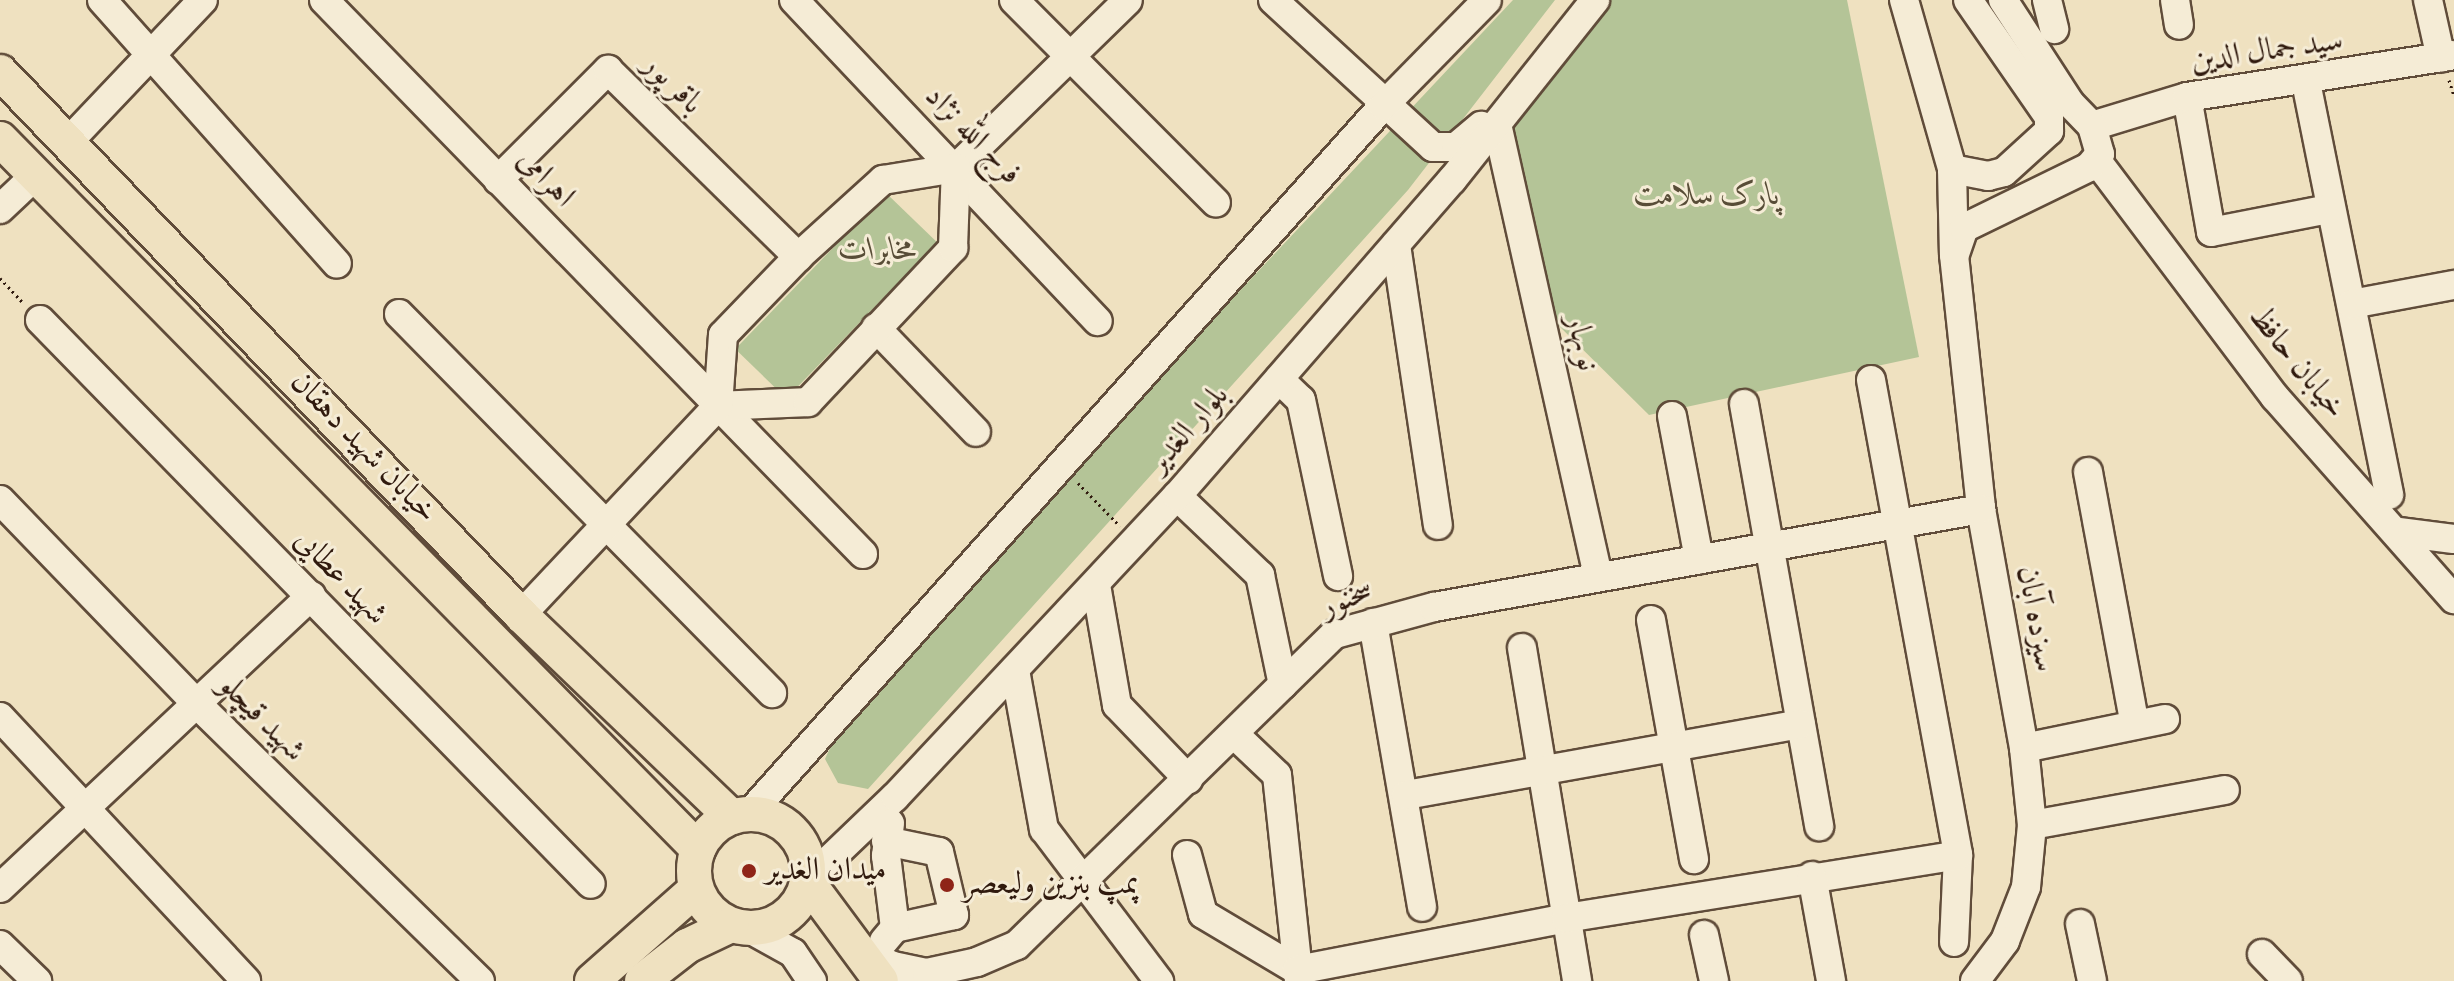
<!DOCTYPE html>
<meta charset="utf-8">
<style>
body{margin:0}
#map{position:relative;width:2454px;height:981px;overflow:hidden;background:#efe1c0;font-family:Vollkorn,Amiri,serif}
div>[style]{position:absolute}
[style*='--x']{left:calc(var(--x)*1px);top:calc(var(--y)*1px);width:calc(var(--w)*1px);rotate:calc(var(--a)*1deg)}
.green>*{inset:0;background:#b4c497;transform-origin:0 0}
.path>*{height:3px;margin-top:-1.5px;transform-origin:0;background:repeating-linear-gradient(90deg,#301a0e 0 2px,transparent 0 6px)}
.roads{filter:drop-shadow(2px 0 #604c3a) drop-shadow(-2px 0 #604c3a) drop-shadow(0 2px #604c3a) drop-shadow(0 -2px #604c3a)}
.minor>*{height:28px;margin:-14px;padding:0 14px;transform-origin:14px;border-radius:14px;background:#f5ecd6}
.major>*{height:34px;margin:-17px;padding:0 17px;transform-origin:17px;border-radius:17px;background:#efe1c0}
.major>.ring{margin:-17px;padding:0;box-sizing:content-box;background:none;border:34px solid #efe1c0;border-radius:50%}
.dots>*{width:22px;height:22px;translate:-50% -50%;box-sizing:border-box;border:4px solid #f5ecd6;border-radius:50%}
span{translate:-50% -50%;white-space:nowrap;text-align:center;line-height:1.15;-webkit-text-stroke:6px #f5ecd6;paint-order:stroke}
.street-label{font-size:32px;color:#301a0e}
.park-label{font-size:32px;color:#584d37;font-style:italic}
.poi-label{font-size:32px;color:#301a0e}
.left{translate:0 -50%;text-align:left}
</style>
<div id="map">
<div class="green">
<i style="clip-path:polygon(1513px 0,1555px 0,1408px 190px,868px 789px,838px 783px,825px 759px,838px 730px,899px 670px,1110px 429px)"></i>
<i style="clip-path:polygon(1593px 0,1847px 0,1919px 357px,1649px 415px,1554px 321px,1506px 89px)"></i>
<i style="left:886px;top:193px;width:71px;height:217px;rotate:44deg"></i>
</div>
<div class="path">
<i style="--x:2449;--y:80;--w:16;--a:72"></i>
<i style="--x:0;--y:278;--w:34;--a:47"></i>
<i style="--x:1078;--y:483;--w:60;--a:45.7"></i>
</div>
<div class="roads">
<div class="minor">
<i style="--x:102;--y:0;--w:353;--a:48.3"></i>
<i style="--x:324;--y:0;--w:773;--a:45.79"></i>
<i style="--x:794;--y:0;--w:442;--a:46.6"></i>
<i style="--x:1014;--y:0;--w:286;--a:45.1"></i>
<i style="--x:1273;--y:0;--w:217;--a:42.6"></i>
<i style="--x:1433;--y:147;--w:23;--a:0"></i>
<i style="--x:1456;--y:147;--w:33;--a:-40"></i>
<i style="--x:1904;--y:0;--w:176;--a:74.1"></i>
<i style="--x:1952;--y:169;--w:86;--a:88.7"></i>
<i style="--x:1954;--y:255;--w:255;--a:83.9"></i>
<i style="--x:1981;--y:509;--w:243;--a:79.8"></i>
<i style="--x:2024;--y:748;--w:77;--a:84.1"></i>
<i style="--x:2032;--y:825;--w:62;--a:95.5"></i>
<i style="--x:2026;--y:887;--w:58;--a:111.3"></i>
<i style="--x:2005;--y:941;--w:50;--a:126.9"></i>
<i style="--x:2047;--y:0;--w:30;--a:76"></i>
<i style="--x:2175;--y:0;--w:25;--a:81"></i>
<i style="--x:2428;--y:0;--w:59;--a:77.4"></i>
<i style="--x:2306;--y:82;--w:421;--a:78.6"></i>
<i style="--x:2187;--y:97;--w:137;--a:79.9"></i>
<i style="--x:2211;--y:232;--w:120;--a:-11"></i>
<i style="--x:1497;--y:124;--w:464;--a:77.4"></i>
<i style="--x:2092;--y:126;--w:99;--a:-17"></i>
<i style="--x:2187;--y:97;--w:270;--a:-8.9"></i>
<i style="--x:70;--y:140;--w:193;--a:-46.5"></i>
<i style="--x:2097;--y:161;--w:296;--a:53"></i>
<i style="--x:2275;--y:397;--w:270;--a:48.5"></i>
<i style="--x:956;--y:168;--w:240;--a:-44.3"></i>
<i style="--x:1952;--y:169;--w:37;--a:11"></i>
<i style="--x:1988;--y:176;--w:16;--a:-14"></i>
<i style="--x:2004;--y:172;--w:61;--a:-42.3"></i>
<i style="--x:2049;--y:131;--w:14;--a:-90"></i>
<i style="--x:2049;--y:117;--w:142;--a:-124.7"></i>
<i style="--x:498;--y:180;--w:156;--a:-45"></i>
<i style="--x:608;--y:70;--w:267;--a:44.5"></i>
<i style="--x:0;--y:209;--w:50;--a:-43.4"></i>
<i style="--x:1396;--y:245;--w:283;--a:81.5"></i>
<i style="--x:1955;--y:254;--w:28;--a:-71"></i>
<i style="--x:1964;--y:228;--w:139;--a:-26"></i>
<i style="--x:2089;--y:167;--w:17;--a:-50"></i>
<i style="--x:2100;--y:154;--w:29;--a:-106"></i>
<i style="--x:2092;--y:126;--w:32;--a:-134"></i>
<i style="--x:2070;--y:103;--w:123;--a:-123"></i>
<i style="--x:2352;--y:304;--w:104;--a:-10.6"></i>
<i style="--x:399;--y:314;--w:532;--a:45.46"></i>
<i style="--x:40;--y:320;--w:788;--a:45.67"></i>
<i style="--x:876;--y:328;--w:144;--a:46.1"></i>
<i style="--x:1279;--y:379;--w:30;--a:44"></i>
<i style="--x:1301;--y:400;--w:180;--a:78.1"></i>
<i style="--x:1871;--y:380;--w:483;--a:79.6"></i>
<i style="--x:1958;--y:855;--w:87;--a:92.6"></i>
<i style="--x:1744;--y:404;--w:429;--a:79.9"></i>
<i style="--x:718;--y:406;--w:90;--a:-2.5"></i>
<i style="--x:808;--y:402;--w:212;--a:-46.7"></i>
<i style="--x:953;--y:248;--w:80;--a:-87.9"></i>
<i style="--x:1672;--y:416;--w:146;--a:79.3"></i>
<i style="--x:2088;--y:472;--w:257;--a:79.5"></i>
<i style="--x:1177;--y:496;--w:115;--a:43.6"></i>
<i style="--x:1260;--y:575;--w:112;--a:78.2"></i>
<i style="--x:0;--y:500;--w:284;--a:46"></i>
<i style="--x:197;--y:704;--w:396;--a:44.4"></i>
<i style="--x:2399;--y:532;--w:55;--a:7.3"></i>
<i style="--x:1096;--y:585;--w:122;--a:80.1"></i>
<i style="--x:1117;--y:705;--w:103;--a:46.2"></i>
<i style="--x:521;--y:615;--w:287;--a:-46.7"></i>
<i style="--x:718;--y:406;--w:71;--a:-86"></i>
<i style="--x:723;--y:335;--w:108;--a:-46.1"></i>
<i style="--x:798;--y:257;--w:115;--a:-42.2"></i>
<i style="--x:883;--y:180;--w:74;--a:-9.3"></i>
<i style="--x:1651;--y:620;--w:243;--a:79.8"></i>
<i style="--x:1373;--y:623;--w:288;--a:80.2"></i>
<i style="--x:1522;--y:648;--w:338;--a:80.6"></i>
<i style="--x:1015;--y:670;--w:162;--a:79.7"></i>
<i style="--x:1044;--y:829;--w:191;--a:52.9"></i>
<i style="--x:0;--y:717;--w:361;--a:47"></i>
<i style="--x:1234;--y:734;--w:59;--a:43.6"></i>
<i style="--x:1277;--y:775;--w:207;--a:83.9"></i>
<i style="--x:2024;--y:748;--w:144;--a:-11.6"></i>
<i style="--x:1406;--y:795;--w:401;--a:-10.2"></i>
<i style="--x:749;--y:814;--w:950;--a:-48.16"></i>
<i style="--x:1383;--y:106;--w:148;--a:-45.5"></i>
<i style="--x:2032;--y:825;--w:196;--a:-10.3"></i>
<i style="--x:886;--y:841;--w:54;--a:11.7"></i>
<i style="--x:939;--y:852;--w:65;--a:76.6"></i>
<i style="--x:954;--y:915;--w:60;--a:167.6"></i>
<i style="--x:1187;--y:855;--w:61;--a:74.8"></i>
<i style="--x:1203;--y:914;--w:109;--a:30.8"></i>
<i style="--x:1297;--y:970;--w:274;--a:-10.9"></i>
<i style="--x:1566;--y:918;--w:397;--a:-9.1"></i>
<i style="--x:1812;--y:876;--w:107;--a:79.7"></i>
<i style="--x:807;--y:881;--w:122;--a:-43.7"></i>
<i style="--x:895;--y:797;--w:412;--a:-46.9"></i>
<i style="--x:1177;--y:496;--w:419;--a:-49"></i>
<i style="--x:1452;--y:180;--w:230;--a:-51.5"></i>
<i style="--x:0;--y:888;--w:427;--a:-43.2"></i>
<i style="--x:2080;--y:924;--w:58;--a:78.1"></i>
<i style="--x:748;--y:928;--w:51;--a:29.1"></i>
<i style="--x:793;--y:953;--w:34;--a:56"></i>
<i style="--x:1704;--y:935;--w:47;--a:77.7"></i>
<i style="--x:884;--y:941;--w:17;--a:-50"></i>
<i style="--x:895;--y:928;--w:73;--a:-97.1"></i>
<i style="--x:886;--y:856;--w:33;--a:-83"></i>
<i style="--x:0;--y:945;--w:52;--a:44.2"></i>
<i style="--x:861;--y:950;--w:36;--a:27"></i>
<i style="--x:893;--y:966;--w:35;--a:12"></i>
<i style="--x:927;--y:973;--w:51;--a:-12.4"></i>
<i style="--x:977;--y:962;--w:43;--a:-23"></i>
<i style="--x:1017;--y:945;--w:445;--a:-44.4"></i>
<i style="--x:1335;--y:634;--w:103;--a:-15.3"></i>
<i style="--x:1434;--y:607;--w:556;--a:-10.16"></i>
<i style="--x:2262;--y:954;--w:37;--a:46"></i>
</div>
<div class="major">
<i style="--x:0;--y:72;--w:753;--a:46.18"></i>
<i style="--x:521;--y:615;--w:292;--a:43.8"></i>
<i style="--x:0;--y:139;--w:996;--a:45.49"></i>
<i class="ring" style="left:694px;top:814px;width:80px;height:80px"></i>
<i style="--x:807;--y:881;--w:124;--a:53.5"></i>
<i style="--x:592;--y:981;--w:139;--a:-41.5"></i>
<i style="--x:642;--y:981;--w:57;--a:-37.9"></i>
<i style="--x:687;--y:946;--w:49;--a:-25.5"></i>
</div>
</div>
<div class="dots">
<i style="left:749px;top:871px;background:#8f2418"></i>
<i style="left:947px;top:885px;background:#8f2418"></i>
</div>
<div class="street-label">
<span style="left:2267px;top:52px;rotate:-8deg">سید جمال الدین</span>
<span style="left:672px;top:85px;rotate:45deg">باقر پور</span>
<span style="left:972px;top:136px;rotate:46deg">فرج الله نژاد</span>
<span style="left:545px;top:179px;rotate:46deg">اهرامی</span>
<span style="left:1581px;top:343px;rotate:77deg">نوبهار</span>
<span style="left:2296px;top:363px;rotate:51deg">خیابان حافظ</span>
<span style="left:1189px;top:430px;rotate:-49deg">بلوار الغدیر</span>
<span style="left:363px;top:448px;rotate:46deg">خیابان شهید دهقان</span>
<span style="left:340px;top:578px;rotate:46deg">شهید عطایی</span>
<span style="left:1347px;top:600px;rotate:-22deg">سخنور</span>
<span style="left:2035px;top:619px;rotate:80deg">سیزده آبان</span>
<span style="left:261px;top:719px;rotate:45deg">شهید قیچلو</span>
</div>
<div class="park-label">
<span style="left:1707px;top:196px">پارک سلامت</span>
<span style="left:878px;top:251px">مخابرات</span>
</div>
<div class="poi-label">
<span class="left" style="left:765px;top:871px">میدان الغدیر</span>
<span class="left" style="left:963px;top:885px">پمپ بنزین ولیعصر</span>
</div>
</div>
